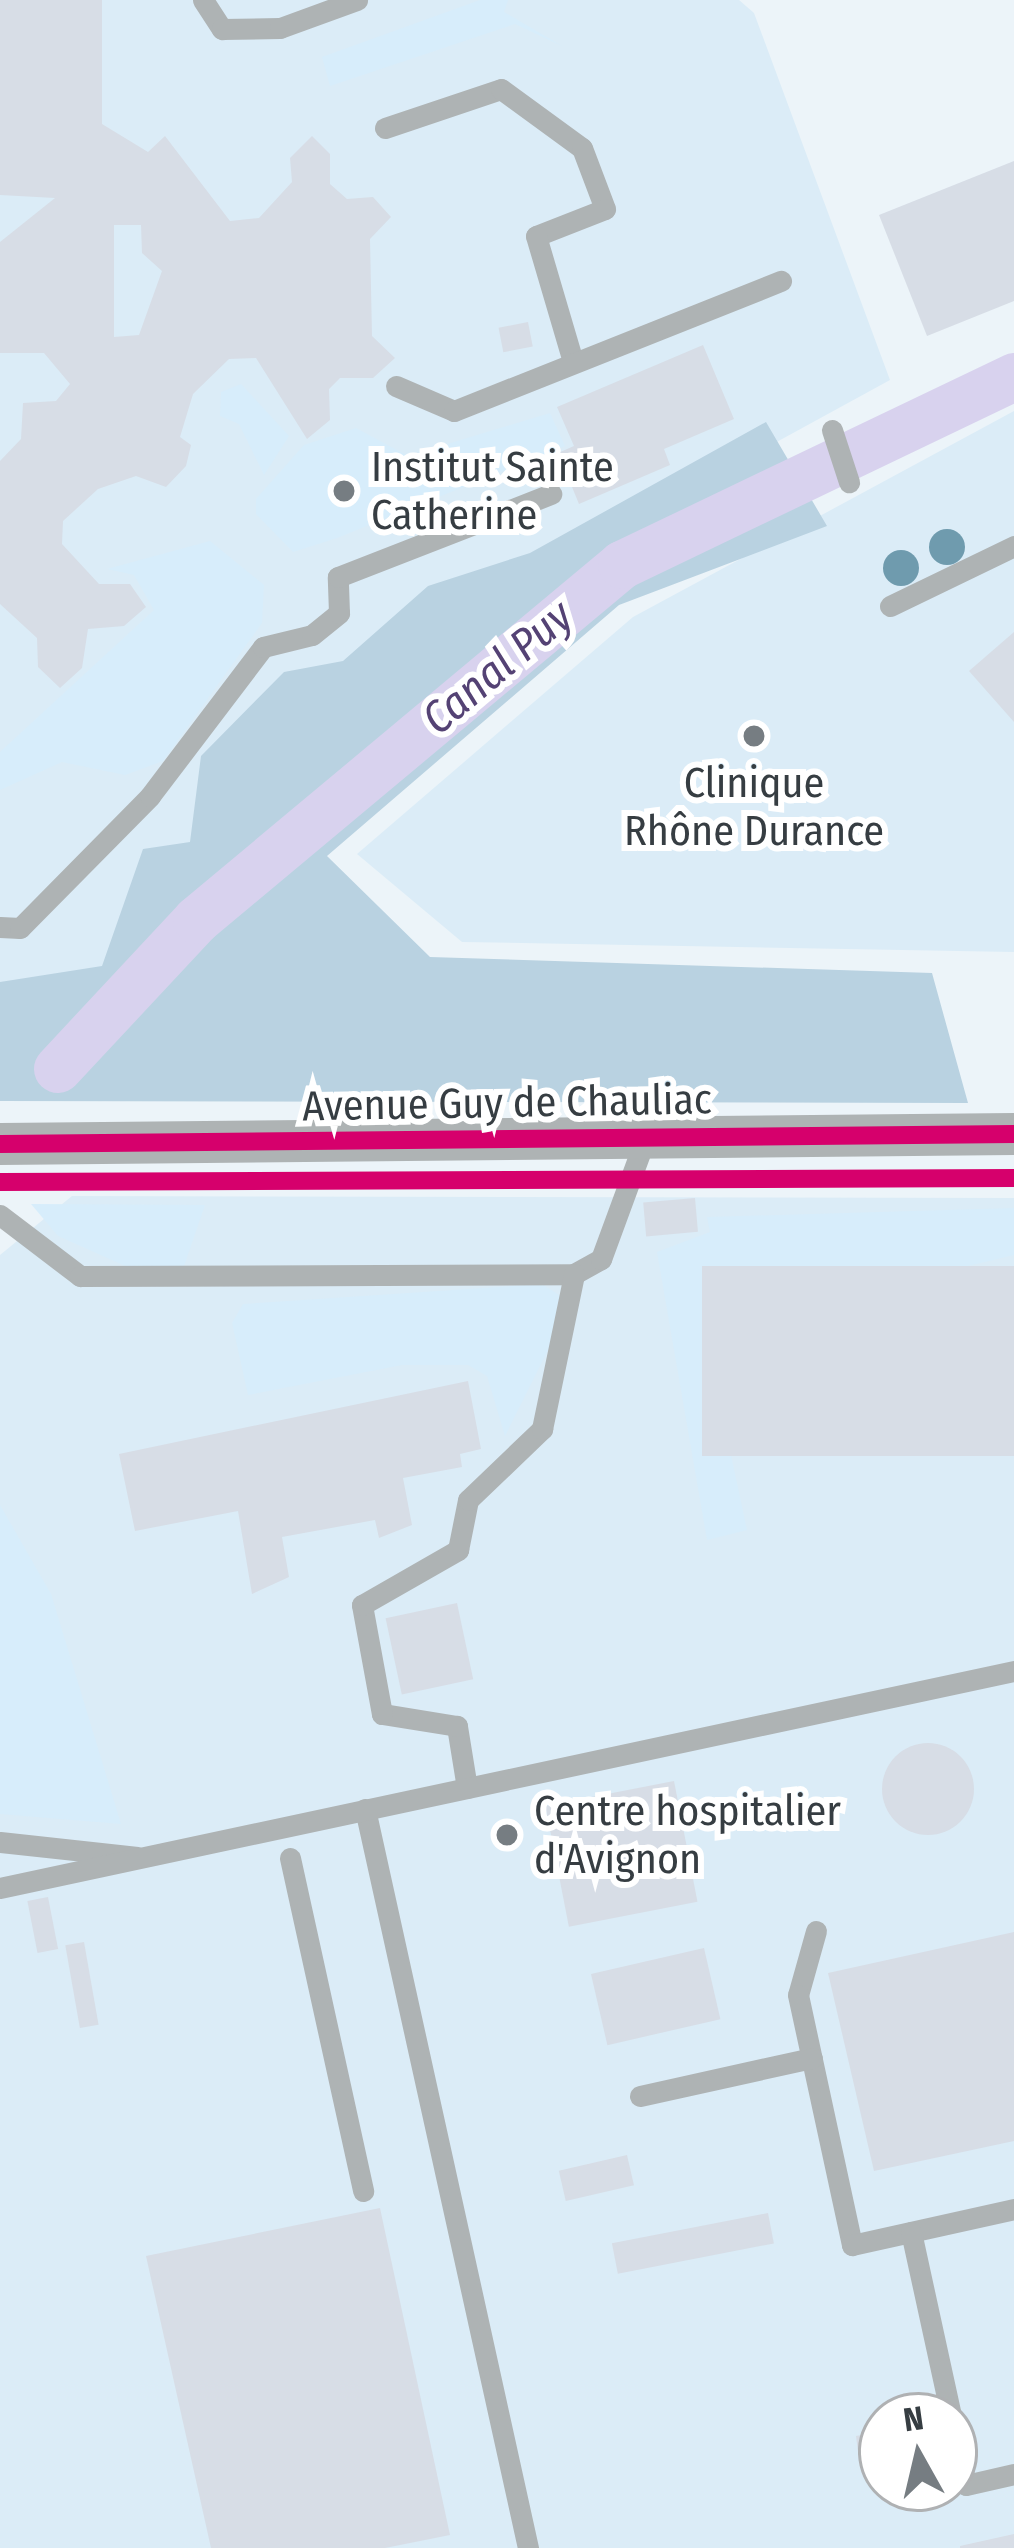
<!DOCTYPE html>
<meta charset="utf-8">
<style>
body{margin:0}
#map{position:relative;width:1014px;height:2548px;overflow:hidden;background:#ecf4f9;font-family:"Fira Sans Condensed",sans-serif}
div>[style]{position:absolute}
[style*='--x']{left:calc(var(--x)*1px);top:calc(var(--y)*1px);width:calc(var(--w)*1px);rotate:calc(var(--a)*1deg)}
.built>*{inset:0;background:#dbecf7}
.green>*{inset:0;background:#d7edfb}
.forest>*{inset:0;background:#b9d2e1}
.canal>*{height:48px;margin:-24px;padding:0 24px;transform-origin:24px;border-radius:24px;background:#d8d2ee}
.building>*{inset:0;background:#d7dde6;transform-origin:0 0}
.round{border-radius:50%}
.lane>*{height:21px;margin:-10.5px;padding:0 10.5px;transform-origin:10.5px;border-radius:10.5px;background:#aeb3b4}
.street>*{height:42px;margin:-21px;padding:0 21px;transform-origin:21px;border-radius:21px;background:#aeb3b4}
.cycleway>*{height:18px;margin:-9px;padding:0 9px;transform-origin:9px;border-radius:9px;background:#d6006c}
.trees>*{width:36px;height:36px;margin:-18px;border-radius:50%;background:#6f9bae}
.dots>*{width:33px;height:33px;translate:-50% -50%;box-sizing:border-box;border:6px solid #fff;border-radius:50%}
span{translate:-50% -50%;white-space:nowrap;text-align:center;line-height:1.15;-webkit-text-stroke:12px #fff;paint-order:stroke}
.poi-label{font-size:42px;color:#363d42}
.left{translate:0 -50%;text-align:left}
.street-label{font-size:42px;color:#363d42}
.water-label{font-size:45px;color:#544274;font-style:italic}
.north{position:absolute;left:858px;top:2392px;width:120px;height:120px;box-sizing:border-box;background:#fff;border:3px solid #afb1b3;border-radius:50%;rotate:352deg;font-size:33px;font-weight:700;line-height:48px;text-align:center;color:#363d42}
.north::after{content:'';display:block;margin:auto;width:42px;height:54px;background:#767d82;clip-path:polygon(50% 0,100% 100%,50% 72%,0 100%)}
</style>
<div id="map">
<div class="built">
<i style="clip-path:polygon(0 0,739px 0,754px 13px,890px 380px,484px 602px,26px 1085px,0 1086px)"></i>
<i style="clip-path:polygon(1014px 411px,1014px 952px,462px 942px,357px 854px,633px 617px)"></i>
<i style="clip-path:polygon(evenodd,72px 1196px,1014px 1198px,1014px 2548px,0 2548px,0 1255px,72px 1196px,882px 2416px,954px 2416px,954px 2488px,882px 2488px,882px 2416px)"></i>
</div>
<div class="green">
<i style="clip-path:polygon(480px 0,508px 0,504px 12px,562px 46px,515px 24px,330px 86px,322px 57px)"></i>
<i style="clip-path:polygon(241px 384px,289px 436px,264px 475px,239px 424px,220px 416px,221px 392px)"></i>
<i style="clip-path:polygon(550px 413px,565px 446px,337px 538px,293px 552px,256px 514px,256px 499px,304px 445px,356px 428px,408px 456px)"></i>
<i style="clip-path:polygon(210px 541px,264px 585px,262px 623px,163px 761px,125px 775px,62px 762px,0 790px,0 752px,154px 610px,134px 575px,107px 569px)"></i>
<i style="clip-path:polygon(31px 1204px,205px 1205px,184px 1266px,132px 1269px,58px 1236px)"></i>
<i style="clip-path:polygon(1014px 1208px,1014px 1255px,704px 1329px,747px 1530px,707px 1540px,657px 1252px,710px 1232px,707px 1217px)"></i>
<i style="clip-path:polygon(542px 1284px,565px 1299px,558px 1330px,505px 1436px,487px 1376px,468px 1365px,402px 1365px,248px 1395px,232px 1323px,243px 1304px)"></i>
<i style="clip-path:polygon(0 1505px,51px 1594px,121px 1824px,0 1814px)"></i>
</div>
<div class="forest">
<i style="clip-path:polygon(766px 422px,827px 526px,619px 605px,327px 856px,430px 957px,932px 973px,968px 1103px,0 1101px,0 982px,102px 966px,143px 849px,190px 842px,201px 756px,284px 672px,343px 661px,428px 586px,530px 553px)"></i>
</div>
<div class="canal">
<i style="--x:58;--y:1069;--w:204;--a:-47"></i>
<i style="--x:197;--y:920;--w:554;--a:-39.87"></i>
<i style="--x:622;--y:565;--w:435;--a:-25.6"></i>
</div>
<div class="building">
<i style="clip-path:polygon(evenodd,0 0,102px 0,102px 124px,148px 152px,165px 136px,230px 221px,259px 218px,292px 182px,290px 158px,312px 136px,330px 154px,330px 184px,347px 199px,373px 197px,391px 217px,370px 239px,372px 336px,395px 358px,373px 378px,340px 378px,329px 389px,330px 420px,307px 439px,256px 358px,229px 359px,193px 394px,180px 437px,191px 445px,186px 466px,166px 487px,136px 476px,98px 489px,63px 521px,62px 544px,99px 584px,130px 584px,146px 607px,124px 626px,88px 629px,82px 668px,60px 688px,38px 667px,37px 638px,0 604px,0 461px,21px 439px,23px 403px,56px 401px,70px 384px,44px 353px,0 353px,0 242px,55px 198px,0 195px,0 0,114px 225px,141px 225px,142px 253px,162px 271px,139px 335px,114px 337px,114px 225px)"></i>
<i style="clip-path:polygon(1014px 161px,1014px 301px,927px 336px,879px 215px)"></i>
<i style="left:528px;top:322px;width:25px;height:30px;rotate:79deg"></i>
<i style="clip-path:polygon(703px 345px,734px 419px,664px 449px,670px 465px,579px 504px,558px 453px,574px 446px,557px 407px)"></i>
<i style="clip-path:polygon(1014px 632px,1014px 722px,969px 671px)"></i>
<i style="left:695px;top:1198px;width:34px;height:52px;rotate:85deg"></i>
<i style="left:1014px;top:1266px;width:190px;height:312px;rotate:90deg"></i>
<i style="clip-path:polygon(468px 1381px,481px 1449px,460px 1454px,462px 1467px,403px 1478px,412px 1525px,379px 1538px,375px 1520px,282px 1537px,289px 1577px,252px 1594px,238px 1511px,135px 1531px,119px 1454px)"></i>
<i style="left:457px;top:1603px;width:78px;height:73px;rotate:78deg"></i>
<i class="round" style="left:882px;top:1743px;width:92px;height:92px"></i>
<i style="left:674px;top:1781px;width:123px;height:131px;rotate:79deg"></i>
<i style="left:48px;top:1897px;width:53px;height:21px;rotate:79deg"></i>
<i style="clip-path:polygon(1014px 1932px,1014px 2141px,874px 2171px,828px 1973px)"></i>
<i style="left:84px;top:1942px;width:84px;height:19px;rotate:80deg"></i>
<i style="left:704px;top:1948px;width:73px;height:116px;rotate:77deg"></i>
<i style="left:627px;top:2155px;width:31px;height:70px;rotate:77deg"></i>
<i style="clip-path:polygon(380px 2208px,450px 2535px,385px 2548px,211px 2548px,146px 2256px)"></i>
<i style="left:768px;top:2213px;width:31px;height:159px;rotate:79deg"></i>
<i style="clip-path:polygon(882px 2431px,882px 2447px,858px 2452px,856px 2436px)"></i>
<i style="clip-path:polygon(1014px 2534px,1014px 2548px,960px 2548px,960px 2546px)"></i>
</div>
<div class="lane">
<i style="--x:203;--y:0;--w:35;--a:57"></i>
<i style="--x:222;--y:29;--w:58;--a:-1"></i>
<i style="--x:280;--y:28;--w:82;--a:-20"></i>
<i style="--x:385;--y:128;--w:122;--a:-18.6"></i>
<i style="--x:501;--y:89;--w:100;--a:36.1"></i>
<i style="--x:582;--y:148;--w:65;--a:69.3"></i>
<i style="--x:605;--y:209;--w:74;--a:158.6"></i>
<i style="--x:536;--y:236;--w:127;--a:73.6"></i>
<i style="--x:396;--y:386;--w:63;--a:23.3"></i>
<i style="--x:454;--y:411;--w:352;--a:-21.7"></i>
<i style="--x:832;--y:430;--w:55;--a:71.9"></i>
<i style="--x:890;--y:606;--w:138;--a:-25.8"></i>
<i style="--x:0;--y:927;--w:20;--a:3"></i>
<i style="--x:20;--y:928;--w:185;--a:-45.4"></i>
<i style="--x:150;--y:796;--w:187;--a:-52.8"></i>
<i style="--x:263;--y:647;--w:50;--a:-13.8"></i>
<i style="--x:312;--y:635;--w:35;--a:-39"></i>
<i style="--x:339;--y:613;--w:36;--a:-92"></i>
<i style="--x:338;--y:577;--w:229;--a:-21.3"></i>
<i style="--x:0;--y:1215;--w:101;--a:37.3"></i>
<i style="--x:80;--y:1276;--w:494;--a:-0.2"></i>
<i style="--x:574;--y:1274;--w:31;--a:-29"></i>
<i style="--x:601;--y:1259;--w:130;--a:-69.8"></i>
<i style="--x:467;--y:1788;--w:63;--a:-99.2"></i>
<i style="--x:457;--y:1726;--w:76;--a:-170.9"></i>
<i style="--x:382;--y:1714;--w:111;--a:-100.4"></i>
<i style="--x:362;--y:1605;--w:111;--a:-29.8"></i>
<i style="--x:458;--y:1550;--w:51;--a:-78.7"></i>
<i style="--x:468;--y:1500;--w:103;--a:-43.8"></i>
<i style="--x:542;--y:1429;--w:158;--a:-78.3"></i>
<i style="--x:365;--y:1809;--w:757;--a:77.56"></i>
<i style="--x:0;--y:1842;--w:138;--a:6.2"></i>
<i style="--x:290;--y:1858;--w:341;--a:77.6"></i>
<i style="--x:0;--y:1888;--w:1037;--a:-12.08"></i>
<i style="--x:816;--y:1931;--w:66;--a:105.7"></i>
<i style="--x:798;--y:1995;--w:256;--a:77.8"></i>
<i style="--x:852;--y:2245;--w:166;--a:-12.5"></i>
<i style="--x:640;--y:2096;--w:176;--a:-12.5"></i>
<i style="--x:911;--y:2232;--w:188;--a:77.7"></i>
<i style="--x:954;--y:2430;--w:56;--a:77.7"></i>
<i style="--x:966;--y:2485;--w:49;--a:-12.9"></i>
</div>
<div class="street">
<i style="--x:0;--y:1144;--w:1014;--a:-0.57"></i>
</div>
<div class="cycleway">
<i style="--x:0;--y:1144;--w:1014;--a:-0.57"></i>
<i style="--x:0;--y:1182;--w:1014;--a:-0.23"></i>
</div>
<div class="trees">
<i style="left:947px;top:547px"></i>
<i style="left:901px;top:568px"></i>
</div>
<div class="dots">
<i style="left:344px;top:491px;background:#767d82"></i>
<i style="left:754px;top:736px;background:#767d82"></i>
<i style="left:507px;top:1835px;background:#767d82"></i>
</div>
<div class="poi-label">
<span class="left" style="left:371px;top:491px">Institut Sainte<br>Catherine</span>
<span style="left:754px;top:807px">Clinique<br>Rhône Durance</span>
<span class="left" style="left:534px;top:1835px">Centre hospitalier<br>d'Avignon</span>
</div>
<div class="street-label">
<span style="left:507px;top:1103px;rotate:-1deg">Avenue Guy de Chauliac</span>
</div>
<div class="water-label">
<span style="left:498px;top:668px;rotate:-40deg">Canal Puy</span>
</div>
<div class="north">N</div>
</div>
